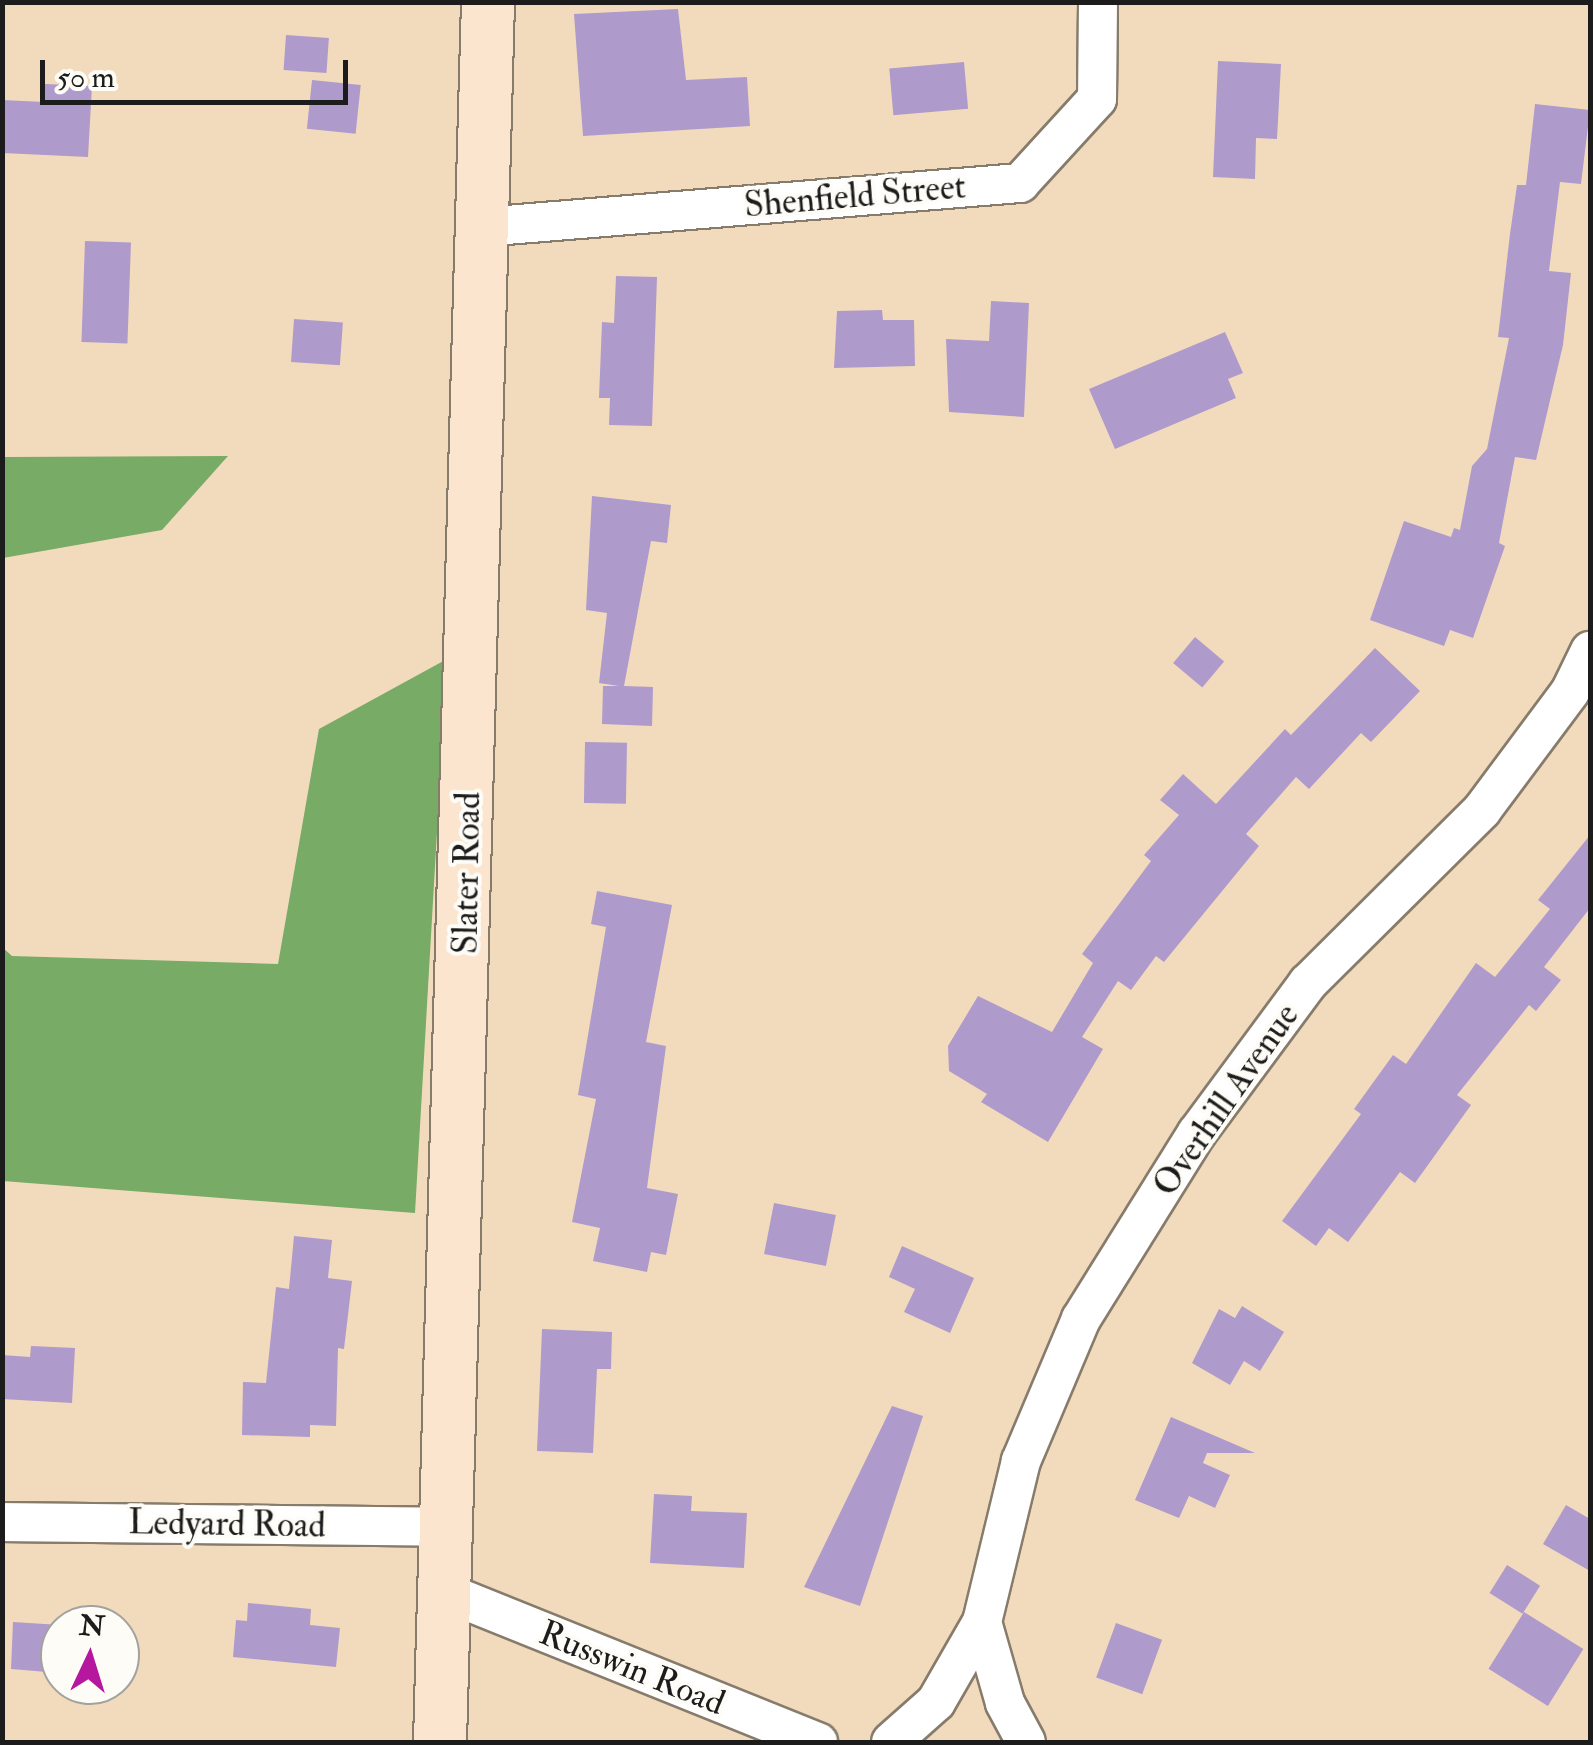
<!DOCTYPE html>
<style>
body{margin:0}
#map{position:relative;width:1593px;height:1745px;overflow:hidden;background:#f2dbbc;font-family:"IM FELL Double Pica",serif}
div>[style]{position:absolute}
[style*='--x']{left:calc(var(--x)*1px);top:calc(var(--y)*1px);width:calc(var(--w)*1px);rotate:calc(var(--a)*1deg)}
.forest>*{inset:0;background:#78ab66}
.building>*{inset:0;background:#af9acc;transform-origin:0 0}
.roads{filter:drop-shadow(2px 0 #877c6c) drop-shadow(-2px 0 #877c6c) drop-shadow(0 2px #877c6c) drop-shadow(0 -2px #877c6c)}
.minor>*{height:38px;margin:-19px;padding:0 19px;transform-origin:19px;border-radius:19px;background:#fff}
.secondary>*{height:52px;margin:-26px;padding:0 26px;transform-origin:26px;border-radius:26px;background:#fbe5cf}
span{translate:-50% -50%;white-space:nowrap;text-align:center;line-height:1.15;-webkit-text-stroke:8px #fdfcf7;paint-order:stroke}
.street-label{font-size:35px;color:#1c1c1c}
.frame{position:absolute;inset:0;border:5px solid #1c1c1c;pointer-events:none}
.north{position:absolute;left:40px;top:1605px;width:100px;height:100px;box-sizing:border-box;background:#fdfcf7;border:2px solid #a3a29f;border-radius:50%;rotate:4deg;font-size:28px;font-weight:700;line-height:40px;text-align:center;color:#1c1c1c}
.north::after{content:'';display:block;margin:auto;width:35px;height:45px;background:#b5179e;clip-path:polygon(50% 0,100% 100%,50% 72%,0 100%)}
.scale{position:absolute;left:40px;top:60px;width:308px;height:45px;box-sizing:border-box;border:5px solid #1c1c1c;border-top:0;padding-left:12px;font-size:30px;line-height:35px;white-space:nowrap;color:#1c1c1c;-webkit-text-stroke:8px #fdfcf7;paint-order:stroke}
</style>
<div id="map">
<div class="forest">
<i style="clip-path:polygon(228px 456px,162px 530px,3px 558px,3px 457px)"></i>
<i style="clip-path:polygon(447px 659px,415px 1213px,3px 1181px,2px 947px,12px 956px,278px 964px,319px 729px)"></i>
</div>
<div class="building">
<i style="clip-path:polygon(678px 9px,686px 80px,747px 77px,750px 126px,583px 136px,574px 14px)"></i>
<i style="left:286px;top:35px;width:43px;height:35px;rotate:4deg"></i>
<i style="clip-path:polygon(1218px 61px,1281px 64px,1277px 139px,1256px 138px,1255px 179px,1213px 177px)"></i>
<i style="left:964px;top:62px;width:47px;height:75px;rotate:85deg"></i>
<i style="left:312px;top:80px;width:49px;height:49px;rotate:6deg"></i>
<i style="clip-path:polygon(45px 84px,92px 86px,88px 157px,2px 153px,2px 100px,44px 102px)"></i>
<i style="clip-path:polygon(1535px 104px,1590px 110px,1581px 184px,1560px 182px,1549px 271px,1571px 273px,1563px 345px,1536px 460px,1515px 457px,1499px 543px,1505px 546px,1473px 638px,1450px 630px,1444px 646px,1370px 620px,1404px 521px,1451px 537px,1454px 528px,1460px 530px,1472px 466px,1487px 449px,1509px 338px,1498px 337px,1510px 234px,1517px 185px,1526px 185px)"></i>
<i style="left:85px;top:241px;width:46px;height:101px;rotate:2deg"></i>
<i style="clip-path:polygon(616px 276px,657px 277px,652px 426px,609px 425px,610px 398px,599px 398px,602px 322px,614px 323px)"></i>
<i style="clip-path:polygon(991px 301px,1029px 303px,1024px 417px,949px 412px,946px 339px,989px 341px)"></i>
<i style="clip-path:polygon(882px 310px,883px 320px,914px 320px,915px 366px,834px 368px,837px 311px)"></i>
<i style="left:294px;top:319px;width:49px;height:43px;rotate:4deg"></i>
<i style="clip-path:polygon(1225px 332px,1243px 373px,1228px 379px,1236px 398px,1115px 449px,1089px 389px)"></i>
<i style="clip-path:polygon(592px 496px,671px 505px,667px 543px,651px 541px,624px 686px,653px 687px,652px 726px,602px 724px,603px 686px,619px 686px,599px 683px,607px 613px,586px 610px)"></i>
<i style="left:1195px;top:637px;width:38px;height:34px;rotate:40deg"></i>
<i style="clip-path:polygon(1375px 648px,1420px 691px,1371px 742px,1361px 733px,1309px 789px,1296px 777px,1246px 834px,1259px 846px,1164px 962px,1156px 956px,1131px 990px,1118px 981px,1082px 1037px,1103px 1049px,1048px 1142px,981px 1102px,987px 1094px,949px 1071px,948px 1046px,978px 996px,1052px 1032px,1093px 963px,1082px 954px,1151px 861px,1144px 855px,1179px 815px,1160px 800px,1183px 774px,1216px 804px,1285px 729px,1291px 735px)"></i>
<i style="left:585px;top:742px;width:42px;height:61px;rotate:1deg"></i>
<i style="clip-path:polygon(1590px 835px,1590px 908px,1544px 967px,1561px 980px,1536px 1011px,1529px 1005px,1457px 1095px,1471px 1105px,1415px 1183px,1400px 1172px,1348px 1242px,1329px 1228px,1316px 1246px,1282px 1221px,1361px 1114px,1354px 1109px,1393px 1055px,1406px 1064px,1476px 963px,1495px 977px,1550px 909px,1538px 900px)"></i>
<i style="clip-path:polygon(597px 891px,672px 905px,646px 1042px,666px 1046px,647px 1188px,678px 1194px,666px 1255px,651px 1252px,647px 1272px,593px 1261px,600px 1228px,572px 1222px,596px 1099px,578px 1095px,606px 927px,591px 924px)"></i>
<i style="left:774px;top:1203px;width:63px;height:52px;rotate:11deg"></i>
<i style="clip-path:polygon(294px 1236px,332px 1240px,328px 1278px,352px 1281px,344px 1349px,338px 1348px,336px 1426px,310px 1425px,310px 1437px,242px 1435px,243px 1382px,266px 1383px,276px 1287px,289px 1289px)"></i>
<i style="clip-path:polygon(902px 1246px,974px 1278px,950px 1333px,904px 1312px,915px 1289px,889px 1277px)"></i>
<i style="clip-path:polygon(1242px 1306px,1284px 1332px,1260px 1371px,1244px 1361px,1230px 1385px,1192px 1363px,1219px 1309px,1235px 1318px)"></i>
<i style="clip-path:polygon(542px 1329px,612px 1332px,611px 1369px,597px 1369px,593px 1453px,537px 1451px)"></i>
<i style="clip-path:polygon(31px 1346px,75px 1348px,72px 1403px,2px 1399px,2px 1355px,30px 1357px)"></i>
<i style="clip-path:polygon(892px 1406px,923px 1416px,860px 1606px,804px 1587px)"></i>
<i style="clip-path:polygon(1171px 1417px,1255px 1453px,1207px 1453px,1203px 1463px,1230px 1475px,1215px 1508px,1189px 1496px,1179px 1518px,1135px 1500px)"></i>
<i style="clip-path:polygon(654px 1494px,692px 1496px,691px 1511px,747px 1513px,744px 1568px,650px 1563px)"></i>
<i style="clip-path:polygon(1566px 1505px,1590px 1519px,1590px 1571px,1543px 1544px)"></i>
<i style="left:1507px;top:1565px;width:39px;height:33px;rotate:32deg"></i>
<i style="clip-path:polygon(248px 1603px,311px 1609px,310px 1625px,340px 1628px,336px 1667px,233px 1657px,236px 1620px,247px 1621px)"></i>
<i style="left:1524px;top:1612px;width:70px;height:67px;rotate:32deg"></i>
<i style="clip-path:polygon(13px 1622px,61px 1625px,60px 1685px,95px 1685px,94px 1691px,58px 1689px,59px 1673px,11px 1669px)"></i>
<i style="left:1116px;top:1623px;width:49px;height:58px;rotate:20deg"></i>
</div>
<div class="roads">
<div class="minor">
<i style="--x:482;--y:227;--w:540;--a:-4.68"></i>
<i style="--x:1020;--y:183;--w:114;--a:-47.5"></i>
<i style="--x:1097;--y:99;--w:97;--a:-89.4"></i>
<i style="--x:2;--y:1522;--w:449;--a:0.6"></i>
<i style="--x:447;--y:1593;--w:400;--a:21.9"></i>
<i style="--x:982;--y:1622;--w:84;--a:74.1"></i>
<i style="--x:1005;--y:1703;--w:44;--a:61.7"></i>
<i style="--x:891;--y:1742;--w:60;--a:-41.6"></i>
<i style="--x:936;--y:1702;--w:92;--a:-60.1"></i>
<i style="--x:982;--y:1622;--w:166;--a:-76.4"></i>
<i style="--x:1021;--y:1461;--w:154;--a:-67.1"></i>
<i style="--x:1081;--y:1319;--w:219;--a:-58.1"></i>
<i style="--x:1197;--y:1133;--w:187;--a:-53.5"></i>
<i style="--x:1308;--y:983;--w:245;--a:-44.8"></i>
<i style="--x:1482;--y:810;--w:147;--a:-53.3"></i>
<i style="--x:1570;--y:692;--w:46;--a:-64"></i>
</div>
<div class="secondary">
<i style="--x:440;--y:1742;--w:1741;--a:-88.42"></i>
</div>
</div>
<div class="street-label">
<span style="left:855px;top:196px;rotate:-5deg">Shenfield Street</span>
<span style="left:467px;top:873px;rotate:-89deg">Slater Road</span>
<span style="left:1226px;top:1100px;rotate:-55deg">Overhill Avenue</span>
<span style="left:227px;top:1524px;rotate:1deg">Ledyard Road</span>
<span style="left:632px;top:1668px;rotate:22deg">Russwin Road</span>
</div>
<div class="frame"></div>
<div class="north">N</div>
<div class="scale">50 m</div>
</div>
